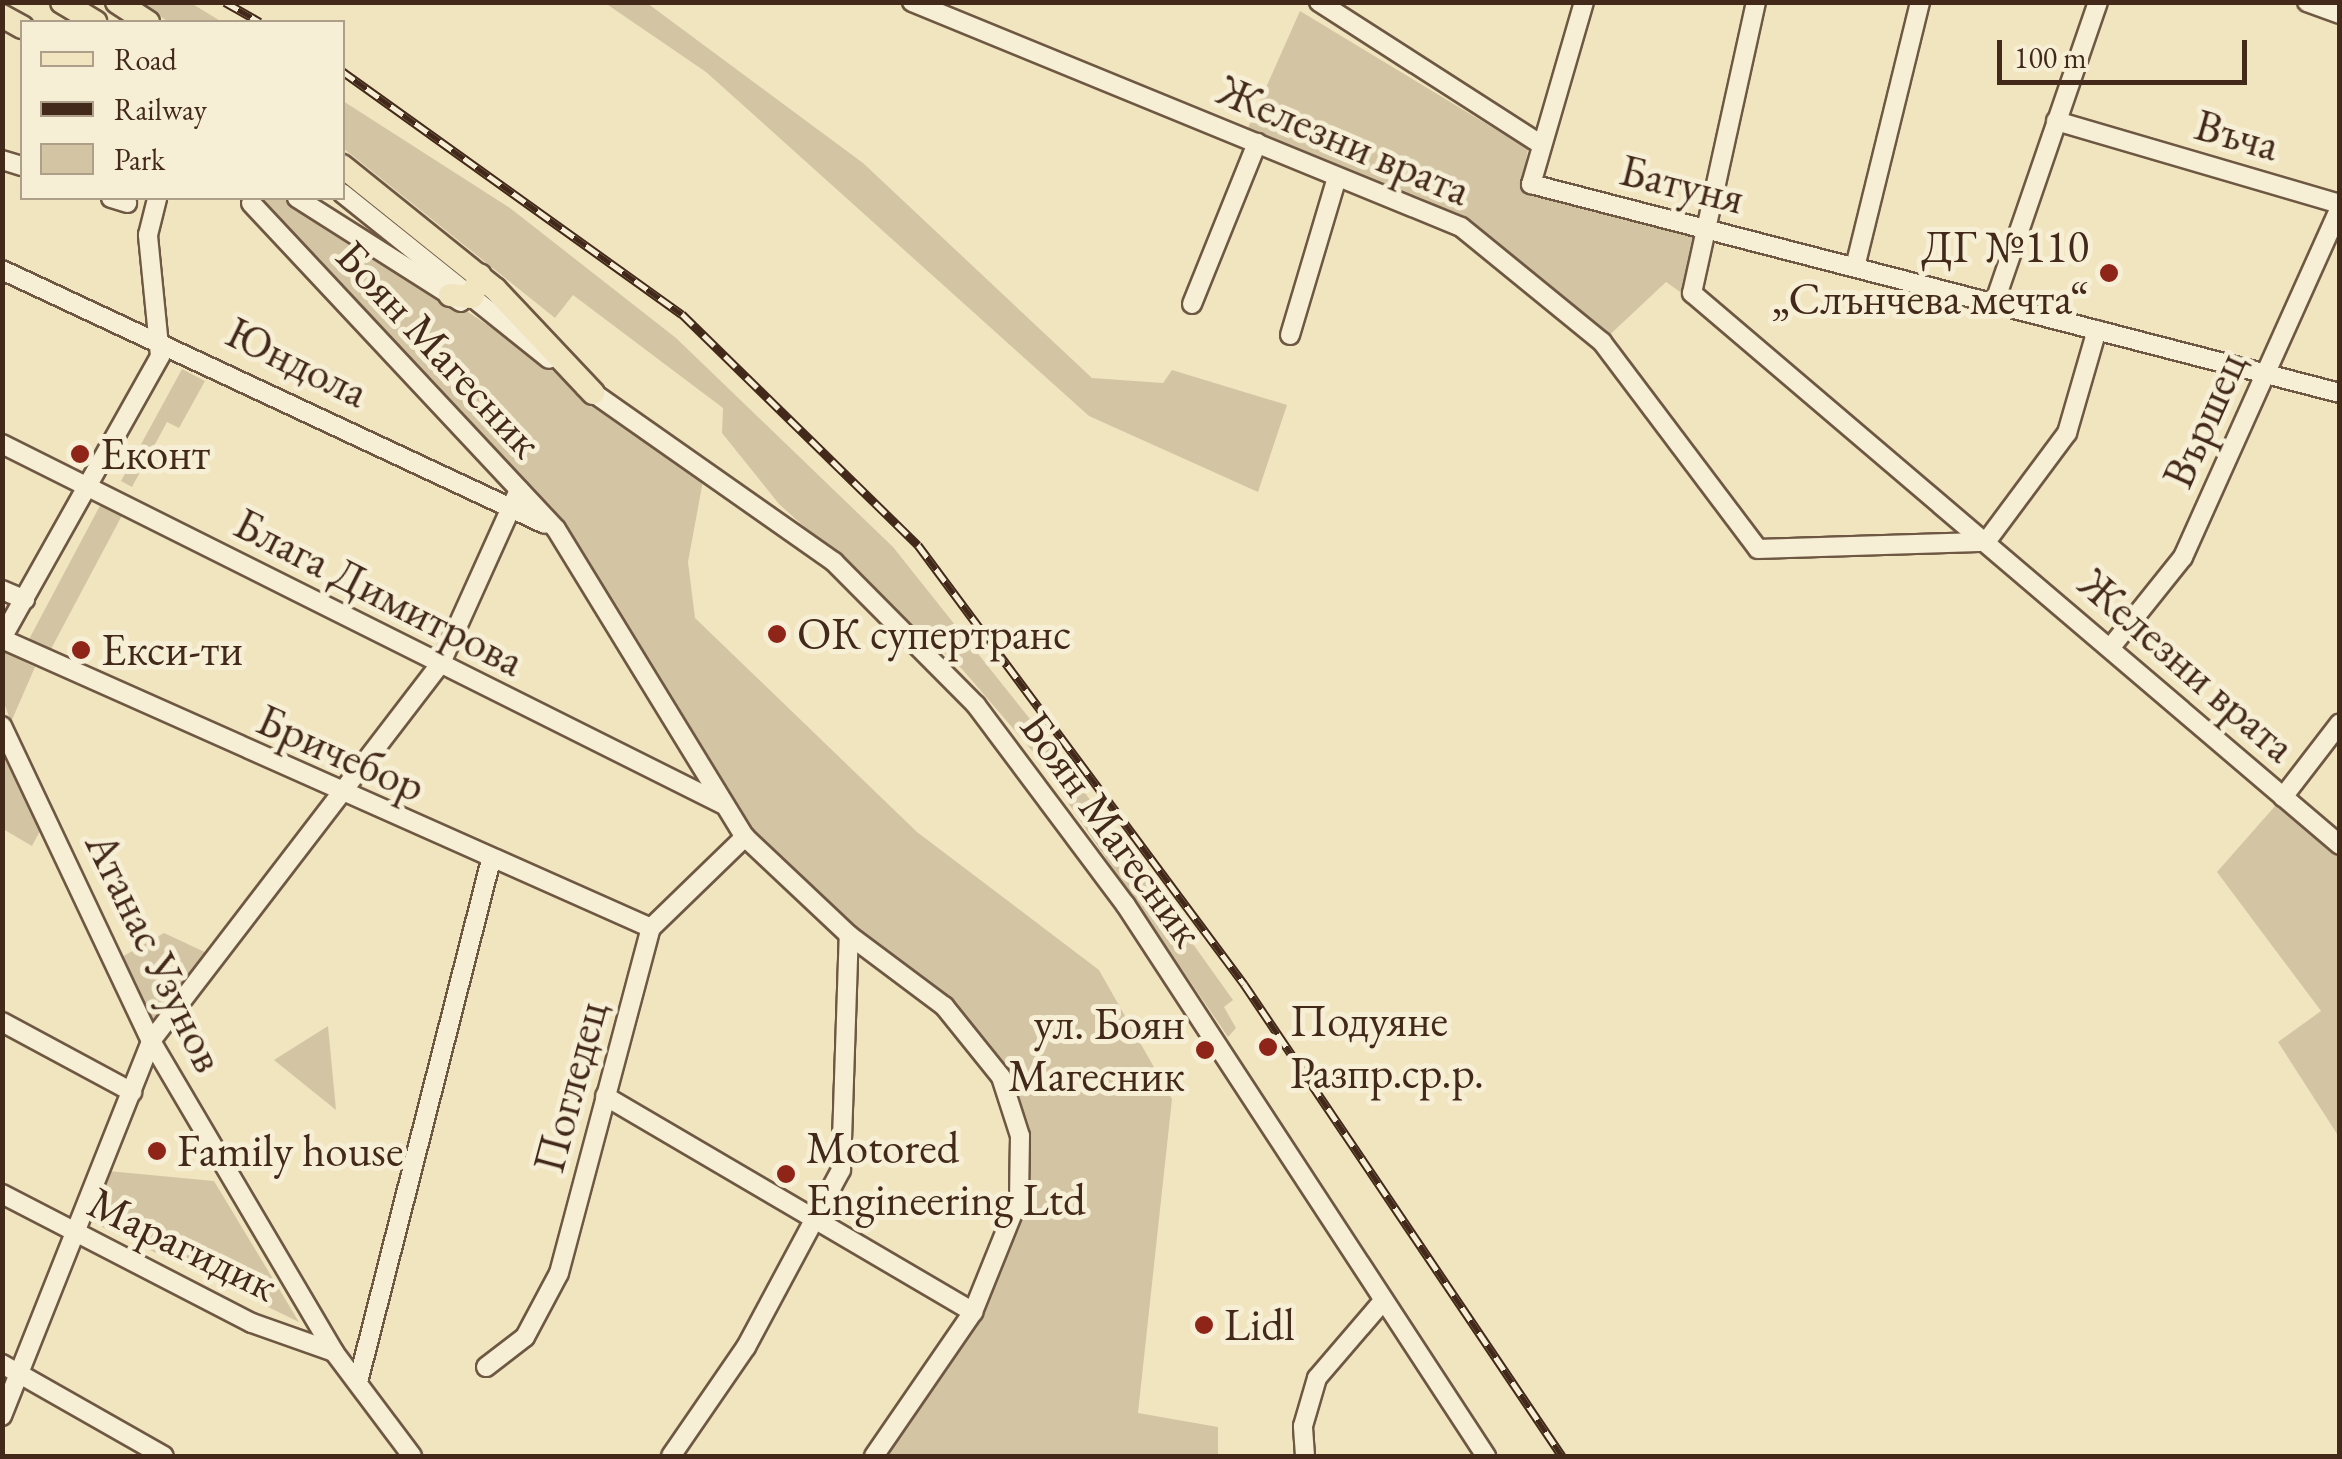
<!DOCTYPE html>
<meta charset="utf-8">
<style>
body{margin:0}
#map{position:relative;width:2342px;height:1459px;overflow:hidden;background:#f1e5bf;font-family:"EB Garamond",serif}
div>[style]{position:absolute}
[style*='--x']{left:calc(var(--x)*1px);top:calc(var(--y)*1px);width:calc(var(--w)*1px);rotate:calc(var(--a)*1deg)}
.green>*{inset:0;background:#d3c5a3;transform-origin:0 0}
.roads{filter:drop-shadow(2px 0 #6e5843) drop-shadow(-2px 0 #6e5843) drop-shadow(0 2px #6e5843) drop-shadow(0 -2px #6e5843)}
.minor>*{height:18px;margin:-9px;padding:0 9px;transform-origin:9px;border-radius:9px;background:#f6eed5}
.major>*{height:22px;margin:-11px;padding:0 11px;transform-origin:11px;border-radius:11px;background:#f1e5bf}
.rail>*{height:9px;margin-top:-4.5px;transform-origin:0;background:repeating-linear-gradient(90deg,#f6eed5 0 15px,#43291a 0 30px);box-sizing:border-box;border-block:2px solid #43291a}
.dots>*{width:28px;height:28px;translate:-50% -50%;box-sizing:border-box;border:5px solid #f6eed5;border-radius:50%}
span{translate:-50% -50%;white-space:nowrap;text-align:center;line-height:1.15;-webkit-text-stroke:10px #f6eed5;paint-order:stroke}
.street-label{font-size:45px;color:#43291a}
.poi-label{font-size:45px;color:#43291a}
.right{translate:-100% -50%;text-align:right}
.left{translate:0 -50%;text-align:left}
.frame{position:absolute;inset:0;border:5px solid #43291a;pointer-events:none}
.legend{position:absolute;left:20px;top:20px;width:325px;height:180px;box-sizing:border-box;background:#f6eed5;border:2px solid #ae9f8a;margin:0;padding:12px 18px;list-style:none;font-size:30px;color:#43291a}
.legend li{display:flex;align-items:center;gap:20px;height:50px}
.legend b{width:50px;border:2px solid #ae9f8a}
.scale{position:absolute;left:1997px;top:40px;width:250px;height:45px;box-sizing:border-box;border:5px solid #43291a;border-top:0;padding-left:12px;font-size:30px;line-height:35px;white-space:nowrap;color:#43291a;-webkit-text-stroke:8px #f6eed5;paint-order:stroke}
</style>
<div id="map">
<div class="green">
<i style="clip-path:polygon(139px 3px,191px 3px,222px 22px,169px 22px)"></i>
<i style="clip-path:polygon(605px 3px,647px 3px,863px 163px,1092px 378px,1163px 383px,1172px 370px,1287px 405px,1258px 492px,1089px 416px,706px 72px)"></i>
<i style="clip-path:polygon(1300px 11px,1528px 149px,1522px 186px,1696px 230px,1683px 294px,1666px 282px,1602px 342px,1461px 227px,1244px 137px)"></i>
<i style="clip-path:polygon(343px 101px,510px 208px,676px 338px,893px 547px,1053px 748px,1233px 1000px,1224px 1007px,1236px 1028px,1228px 1037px,1034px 753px,962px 669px,779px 504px,722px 433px,723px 408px,573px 295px,555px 318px,343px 148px)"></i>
<i style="clip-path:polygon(251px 198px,297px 198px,705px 470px,688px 562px,695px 618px,917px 832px,1099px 970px,1172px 1099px,1138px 1413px,1218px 1427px,1218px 1456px,874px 1456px,949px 1343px,1019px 1198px,1020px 1136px,981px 1049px,745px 837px,556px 529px)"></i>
<i style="clip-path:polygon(182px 369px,205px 381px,179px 428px,167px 422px,132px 487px,121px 481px)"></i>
<i style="left:103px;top:500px;width:24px;height:159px;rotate:28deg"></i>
<i style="clip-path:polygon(3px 651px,35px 667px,11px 722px,3px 700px)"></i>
<i style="clip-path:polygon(3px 755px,41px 829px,32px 846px,3px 829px)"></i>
<i style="clip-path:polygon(2283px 797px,2339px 845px,2339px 1137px,2278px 1042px,2321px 1011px,2217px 872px)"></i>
<i style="clip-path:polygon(164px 933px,209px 954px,154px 1026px,120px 958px)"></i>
<i style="clip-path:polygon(328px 1026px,336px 1110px,274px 1060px)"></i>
<i style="clip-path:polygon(108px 1171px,214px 1181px,299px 1322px,88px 1220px)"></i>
</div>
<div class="roads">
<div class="minor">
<i style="--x:912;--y:2;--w:593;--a:22.29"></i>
<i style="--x:1461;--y:227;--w:182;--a:39.2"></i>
<i style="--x:1602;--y:342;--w:259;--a:53"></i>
<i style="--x:1758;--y:549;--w:228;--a:-1.8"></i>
<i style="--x:1986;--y:542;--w:136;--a:-53.4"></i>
<i style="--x:2067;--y:433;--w:107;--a:-73.8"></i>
<i style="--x:1319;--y:2;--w:261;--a:32.7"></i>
<i style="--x:1584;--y:2;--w:190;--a:106.2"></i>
<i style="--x:1531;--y:184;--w:836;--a:14.49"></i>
<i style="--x:1756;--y:2;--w:298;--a:102.4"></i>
<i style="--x:1692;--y:293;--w:851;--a:40.43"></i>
<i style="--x:2307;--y:2;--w:35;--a:20"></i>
<i style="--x:2056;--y:121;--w:296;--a:16.3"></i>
<i style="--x:2;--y:160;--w:21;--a:17"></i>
<i style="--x:342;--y:193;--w:265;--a:38.7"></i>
<i style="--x:111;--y:198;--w:17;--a:17"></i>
<i style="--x:297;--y:198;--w:194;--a:32.4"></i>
<i style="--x:251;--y:203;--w:446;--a:46.9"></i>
<i style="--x:556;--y:529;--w:361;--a:58.5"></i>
<i style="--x:745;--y:837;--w:143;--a:43.3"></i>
<i style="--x:849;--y:935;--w:119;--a:36.8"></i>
<i style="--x:944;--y:1006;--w:91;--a:51.2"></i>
<i style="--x:1001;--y:1077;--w:62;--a:72.1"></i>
<i style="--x:1020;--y:1136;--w:62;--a:90.9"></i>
<i style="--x:1019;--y:1198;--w:123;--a:112"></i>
<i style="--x:973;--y:1312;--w:175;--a:124.5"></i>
<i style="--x:1855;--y:267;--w:273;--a:-76.2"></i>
<i style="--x:2;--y:270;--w:599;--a:25.07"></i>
<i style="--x:1192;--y:304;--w:174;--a:-68"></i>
<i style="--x:1994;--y:304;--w:319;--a:-71"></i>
<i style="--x:1290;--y:335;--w:165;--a:-73.4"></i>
<i style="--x:585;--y:387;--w:304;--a:35.1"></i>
<i style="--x:834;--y:562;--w:202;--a:45.2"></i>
<i style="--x:976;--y:705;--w:249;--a:53.2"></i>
<i style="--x:1125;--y:904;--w:660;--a:56.82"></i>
<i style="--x:2;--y:444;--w:805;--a:26.57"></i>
<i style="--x:2;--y:590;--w:25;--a:23"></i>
<i style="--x:2;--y:638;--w:323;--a:-60.7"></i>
<i style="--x:160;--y:356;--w:122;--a:-95.7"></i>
<i style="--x:148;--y:235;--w:38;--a:-76"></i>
<i style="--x:2;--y:639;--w:710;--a:24"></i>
<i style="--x:2111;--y:647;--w:115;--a:-51.3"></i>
<i style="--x:2183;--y:557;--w:383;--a:-65.8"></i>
<i style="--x:2;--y:726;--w:348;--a:64.7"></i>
<i style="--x:151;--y:1041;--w:361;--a:59.5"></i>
<i style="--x:334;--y:1352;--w:130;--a:53.1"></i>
<i style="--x:2283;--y:797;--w:93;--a:-52.4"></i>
<i style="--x:2;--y:1022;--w:148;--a:28.3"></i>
<i style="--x:605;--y:1096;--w:427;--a:30.4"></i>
<i style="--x:2;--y:1194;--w:281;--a:27.3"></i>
<i style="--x:252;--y:1323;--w:87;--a:19.5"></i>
<i style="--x:2;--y:1364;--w:186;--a:29.6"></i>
<i style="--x:486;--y:1367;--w:49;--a:-37.6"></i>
<i style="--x:525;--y:1337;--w:72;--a:-62"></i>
<i style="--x:559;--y:1273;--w:357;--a:-75.1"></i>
<i style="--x:651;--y:928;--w:131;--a:-44.1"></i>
<i style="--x:358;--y:1382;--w:539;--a:-75.71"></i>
<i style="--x:2;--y:1416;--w:404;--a:-68.3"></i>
<i style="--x:151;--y:1041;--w:474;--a:-52.5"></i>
<i style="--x:440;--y:665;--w:192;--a:-65.7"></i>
<i style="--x:671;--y:1456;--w:132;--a:-55.5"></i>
<i style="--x:746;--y:1347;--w:201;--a:-61.8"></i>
<i style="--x:841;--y:1170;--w:235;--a:-88.1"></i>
<i style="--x:1305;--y:1456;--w:30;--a:-94"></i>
<i style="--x:1303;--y:1426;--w:50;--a:-73.7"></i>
<i style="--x:1317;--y:1378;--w:101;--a:-49.4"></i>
</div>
<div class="major">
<i style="--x:62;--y:2;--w:39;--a:31"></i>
<i style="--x:117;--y:2;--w:37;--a:33"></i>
<i style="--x:2;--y:16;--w:23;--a:29"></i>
<i style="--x:342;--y:166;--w:196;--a:38.8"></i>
<i style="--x:495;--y:289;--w:143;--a:46.7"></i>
<i style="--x:450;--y:295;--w:22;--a:5"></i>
<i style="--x:472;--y:297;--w:23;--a:-70"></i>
</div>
</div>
<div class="rail">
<i style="--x:225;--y:2;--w:40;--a:29.7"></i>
<i style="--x:342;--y:71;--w:418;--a:35.6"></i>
<i style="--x:682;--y:314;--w:330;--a:44.4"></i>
<i style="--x:918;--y:545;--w:547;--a:53.4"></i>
<i style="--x:1244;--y:984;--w:569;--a:56.03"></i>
</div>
<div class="dots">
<i style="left:2109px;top:273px;background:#8f2418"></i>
<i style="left:80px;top:454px;background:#8f2418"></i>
<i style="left:777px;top:634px;background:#8f2418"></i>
<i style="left:81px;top:650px;background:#8f2418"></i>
<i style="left:1268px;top:1047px;background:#8f2418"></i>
<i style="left:1205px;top:1050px;background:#8f2418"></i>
<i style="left:157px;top:1151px;background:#8f2418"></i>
<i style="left:786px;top:1174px;background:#8f2418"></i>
<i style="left:1204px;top:1325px;background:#8f2418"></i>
</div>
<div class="street-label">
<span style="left:2237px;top:135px;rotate:16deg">Въча</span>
<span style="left:1344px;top:140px;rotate:23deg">Железни врата</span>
<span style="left:1682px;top:184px;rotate:14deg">Батуня</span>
<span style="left:439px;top:349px;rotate:47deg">Боян Магесник</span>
<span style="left:297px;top:362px;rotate:26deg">Юндола</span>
<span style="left:2204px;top:420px;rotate:-66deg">Вършец</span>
<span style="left:379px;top:592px;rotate:27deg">Блага Димитрова</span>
<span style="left:2187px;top:665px;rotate:41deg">Железни врата</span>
<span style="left:341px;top:753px;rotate:24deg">Бричебор</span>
<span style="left:1112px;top:829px;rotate:54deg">Боян Магесник</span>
<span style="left:155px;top:952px;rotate:64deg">Атанас Узунов</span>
<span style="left:570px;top:1087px;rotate:-75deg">Погледец</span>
<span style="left:183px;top:1244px;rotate:26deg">Марагидик</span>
</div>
<div class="poi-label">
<span class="right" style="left:2089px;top:273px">ДГ №110<br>„Слънчева мечта“</span>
<span class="left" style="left:100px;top:454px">Еконт</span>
<span class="left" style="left:797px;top:634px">ОК супертранс</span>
<span class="left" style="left:101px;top:650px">Екси-ти</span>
<span class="left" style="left:1290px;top:1047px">Подуяне<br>Разпр.ср.р.</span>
<span class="right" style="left:1185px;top:1050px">ул. Боян<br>Магесник</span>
<span class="left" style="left:806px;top:1174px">Motored<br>Engineering Ltd</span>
<span class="left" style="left:177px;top:1151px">Family house</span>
<span class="left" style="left:1224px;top:1325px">Lidl</span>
</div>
<div class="frame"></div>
<ul class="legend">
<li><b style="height:12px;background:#f1e5bf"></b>Road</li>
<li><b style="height:12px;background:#43291a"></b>Railway</li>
<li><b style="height:28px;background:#d3c5a3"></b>Park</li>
</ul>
<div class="scale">100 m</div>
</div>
